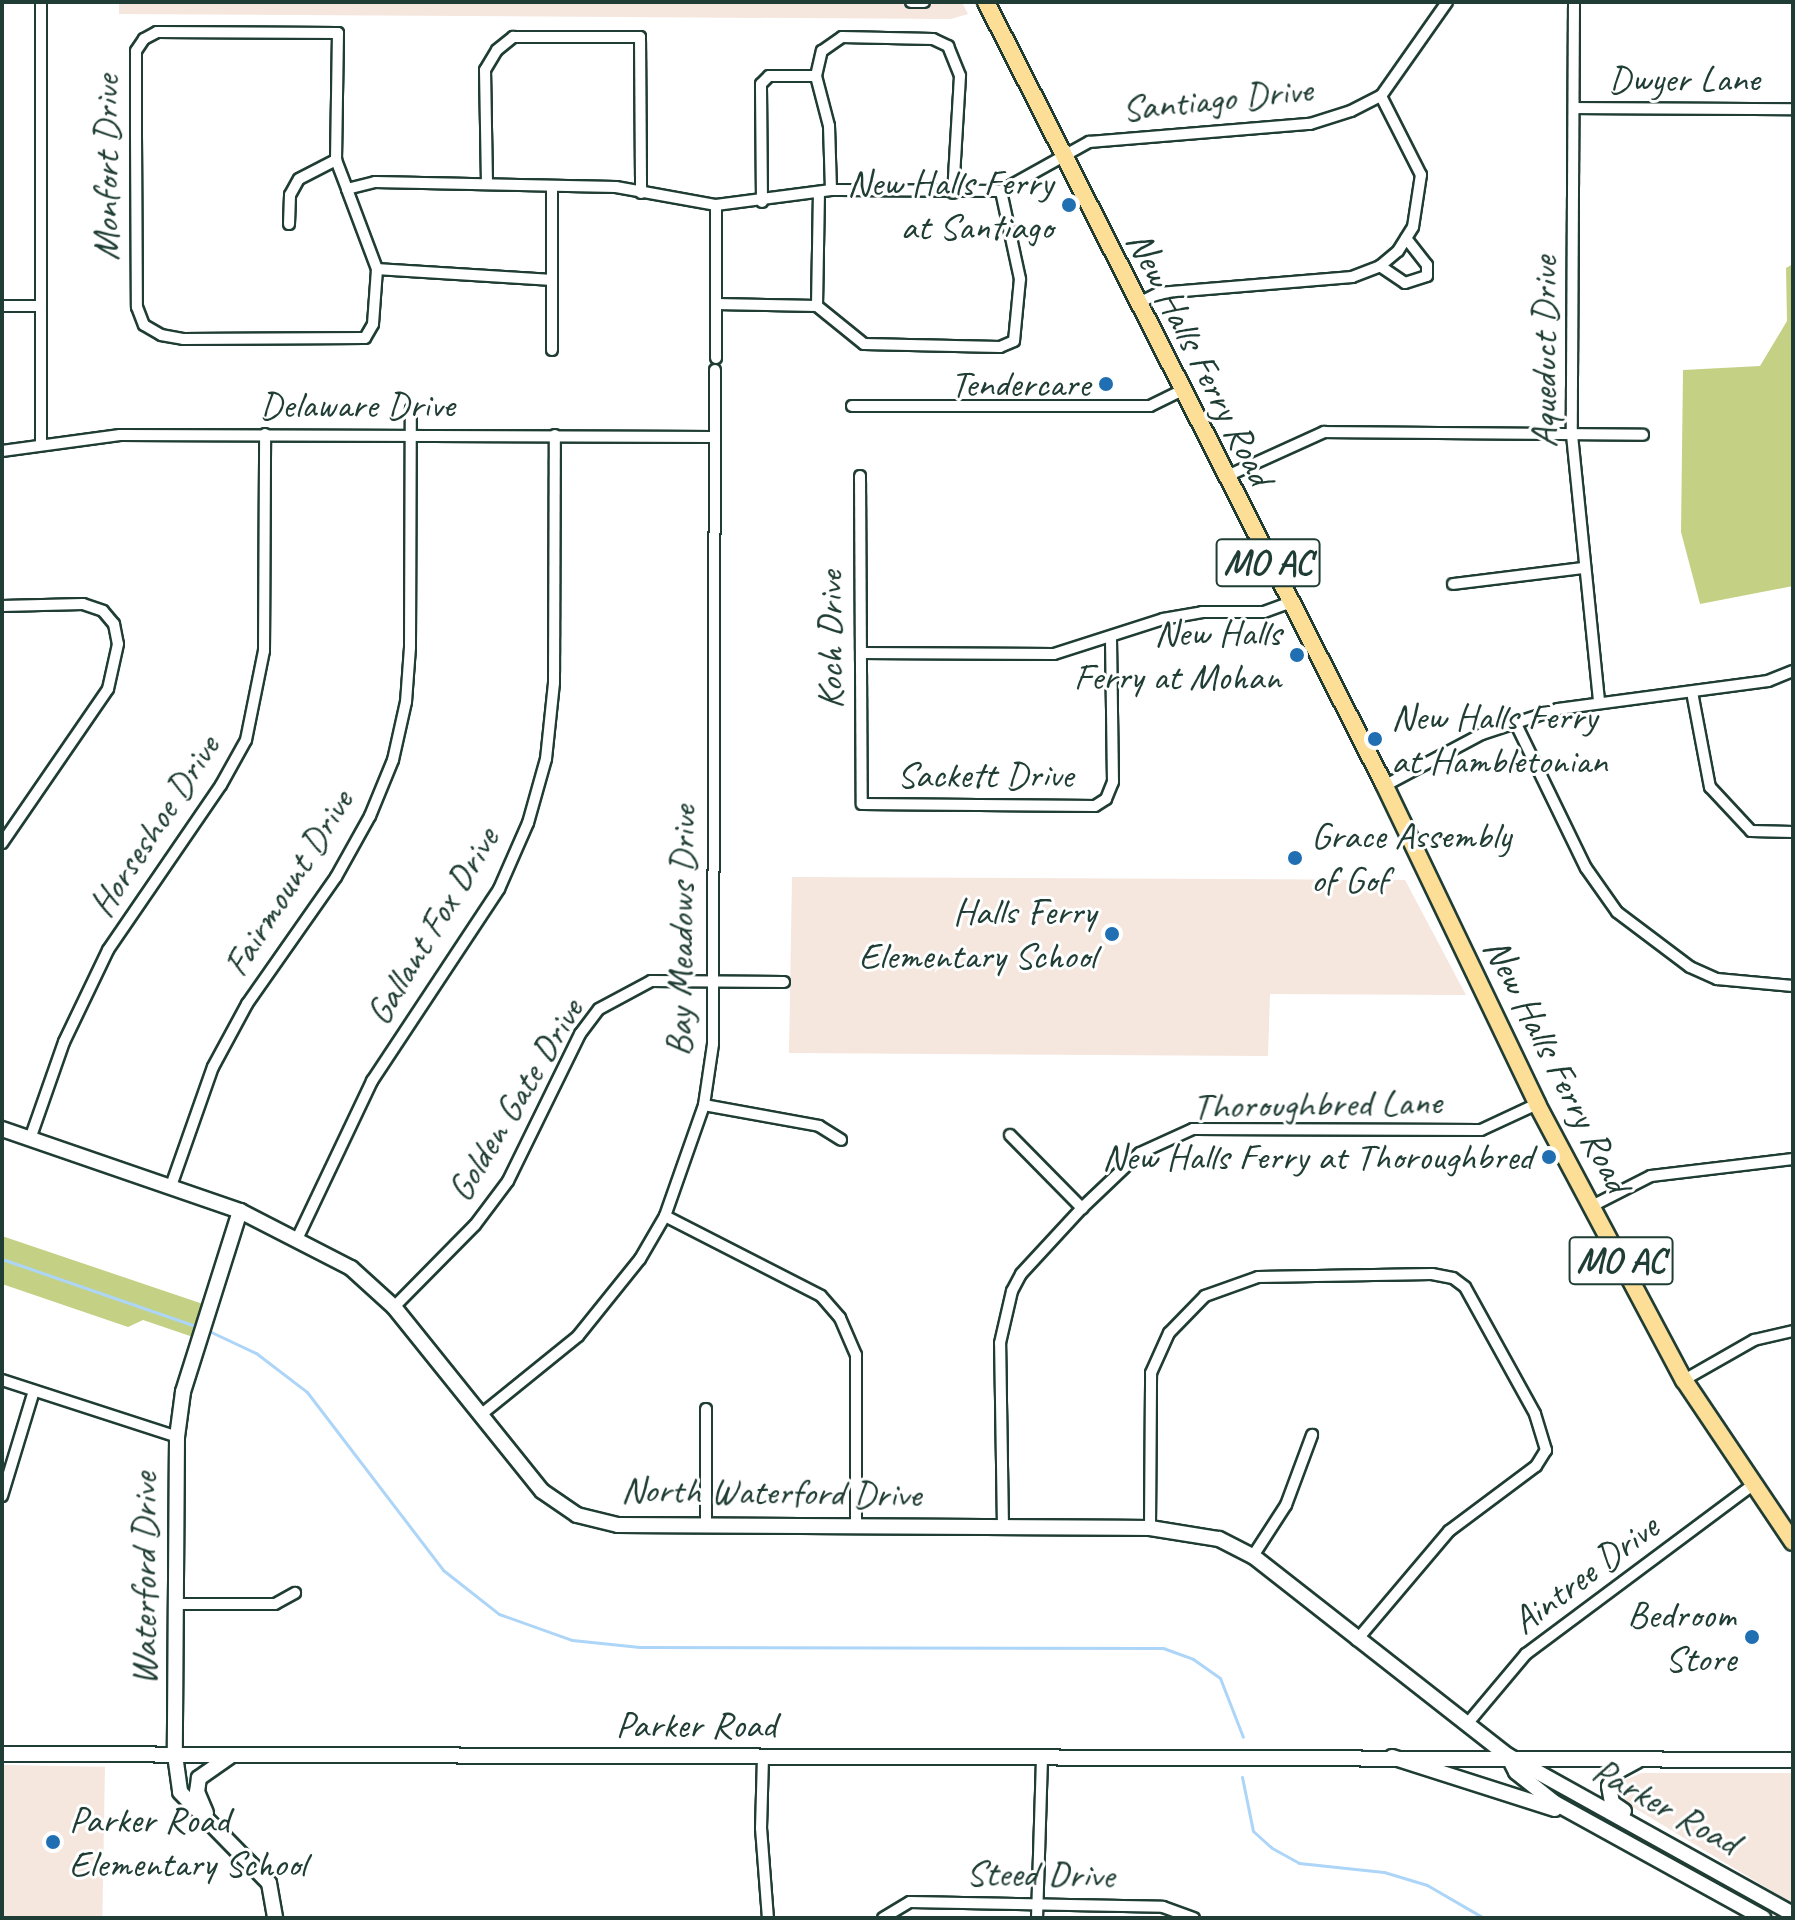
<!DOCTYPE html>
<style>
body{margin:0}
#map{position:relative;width:1795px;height:1920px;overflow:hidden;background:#fff;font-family:Caveat,sans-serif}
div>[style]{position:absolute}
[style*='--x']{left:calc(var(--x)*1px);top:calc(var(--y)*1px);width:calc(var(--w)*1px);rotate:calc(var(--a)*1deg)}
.built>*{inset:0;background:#f5e6de;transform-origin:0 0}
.green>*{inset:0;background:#c4d185}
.stream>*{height:3px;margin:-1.5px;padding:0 1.5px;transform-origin:1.5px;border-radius:1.5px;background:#add5f8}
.roads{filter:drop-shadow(2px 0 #1f3d34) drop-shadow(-2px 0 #1f3d34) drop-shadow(0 2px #1f3d34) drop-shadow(0 -2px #1f3d34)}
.street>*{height:10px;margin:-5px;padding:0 5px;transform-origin:5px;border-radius:5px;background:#fff}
.secondary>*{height:14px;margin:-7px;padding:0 7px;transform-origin:7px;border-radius:7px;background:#fff}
.primary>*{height:16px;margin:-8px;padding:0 8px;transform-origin:8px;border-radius:8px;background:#fdde96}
.dots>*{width:22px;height:22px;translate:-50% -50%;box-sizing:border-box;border:4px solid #fff;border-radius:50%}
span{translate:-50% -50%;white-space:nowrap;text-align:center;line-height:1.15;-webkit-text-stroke:6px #fff;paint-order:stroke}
.shield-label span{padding:2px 6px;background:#fff;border:2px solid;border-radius:6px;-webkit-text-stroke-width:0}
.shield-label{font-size:36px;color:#1f3d34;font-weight:700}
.street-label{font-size:38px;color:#1f3d34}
.poi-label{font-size:38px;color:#1f3d34}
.right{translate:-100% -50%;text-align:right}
.left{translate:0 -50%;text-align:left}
.frame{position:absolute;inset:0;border:4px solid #1f3d34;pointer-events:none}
</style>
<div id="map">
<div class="built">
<i style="clip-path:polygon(119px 2px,962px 2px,968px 14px,951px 19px,119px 14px)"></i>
<i style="clip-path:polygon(792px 877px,1405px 880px,1466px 995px,1270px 994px,1268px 1056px,789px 1053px)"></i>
<i style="left:2px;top:1765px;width:103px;height:153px;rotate:1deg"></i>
<i style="clip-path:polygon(1642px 1773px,1793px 1773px,1793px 1904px,1623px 1801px,1620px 1782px)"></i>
</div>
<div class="green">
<i style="clip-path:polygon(1793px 264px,1793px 586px,1700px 604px,1681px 532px,1683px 370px,1760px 366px,1787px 321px,1786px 268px)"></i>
<i style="clip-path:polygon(2px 1236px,203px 1304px,193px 1337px,143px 1320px,128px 1327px,2px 1284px)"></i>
</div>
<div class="stream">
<i style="--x:2;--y:1259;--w:207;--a:19.1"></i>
<i style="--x:209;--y:1331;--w:52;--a:25.1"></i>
<i style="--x:256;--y:1353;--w:64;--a:37.4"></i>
<i style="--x:307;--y:1392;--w:224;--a:52.6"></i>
<i style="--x:443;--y:1570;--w:71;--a:38.2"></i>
<i style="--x:499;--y:1614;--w:77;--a:19.6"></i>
<i style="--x:572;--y:1640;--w:68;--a:5.9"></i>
<i style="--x:640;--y:1647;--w:523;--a:0.11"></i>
<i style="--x:1163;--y:1648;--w:32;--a:20"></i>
<i style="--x:1193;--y:1659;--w:33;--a:35"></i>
<i style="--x:1220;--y:1678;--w:63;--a:68.7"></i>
<i style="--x:1242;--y:1777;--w:55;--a:78.5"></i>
<i style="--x:1253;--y:1831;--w:25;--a:42"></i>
<i style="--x:1272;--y:1848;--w:31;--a:29"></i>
<i style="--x:1299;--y:1863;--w:85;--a:6"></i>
<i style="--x:1384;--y:1872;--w:45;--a:16.8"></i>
<i style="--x:1427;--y:1885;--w:66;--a:30.1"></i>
</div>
<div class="roads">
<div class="street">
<i style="--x:41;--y:2;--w:442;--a:90"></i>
<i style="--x:911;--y:2;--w:13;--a:0"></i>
<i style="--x:1574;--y:2;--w:433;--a:90.3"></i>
<i style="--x:1572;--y:435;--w:267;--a:84.2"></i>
<i style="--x:816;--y:76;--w:52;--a:75.4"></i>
<i style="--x:829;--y:126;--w:64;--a:88.2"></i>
<i style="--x:1574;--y:108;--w:219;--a:0.3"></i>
<i style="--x:336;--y:160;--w:31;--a:69"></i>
<i style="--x:347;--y:189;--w:29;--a:-14"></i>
<i style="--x:375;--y:182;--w:241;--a:1.2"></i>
<i style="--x:616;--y:187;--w:102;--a:10.2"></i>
<i style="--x:716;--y:205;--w:116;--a:-7.4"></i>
<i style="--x:831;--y:190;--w:170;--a:0.3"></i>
<i style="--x:1001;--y:191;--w:101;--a:-29.1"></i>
<i style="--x:1089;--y:142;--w:222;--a:-4.7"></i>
<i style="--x:1310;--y:124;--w:43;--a:-17.6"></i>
<i style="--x:1351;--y:111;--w:34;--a:-27"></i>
<i style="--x:1381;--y:96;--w:115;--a:-54.9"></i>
<i style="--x:487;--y:184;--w:114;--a:-91"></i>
<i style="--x:485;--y:70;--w:23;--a:-59"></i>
<i style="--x:497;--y:50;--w:21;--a:-39"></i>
<i style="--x:513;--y:37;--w:127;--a:0"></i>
<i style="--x:640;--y:37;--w:156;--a:89.6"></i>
<i style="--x:762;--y:202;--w:118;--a:-90.5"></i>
<i style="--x:761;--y:84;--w:11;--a:-45"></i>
<i style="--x:769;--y:76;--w:47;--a:0"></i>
<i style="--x:816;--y:76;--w:26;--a:-77"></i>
<i style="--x:822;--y:51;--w:24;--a:-35"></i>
<i style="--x:842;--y:37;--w:91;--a:1.3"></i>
<i style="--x:933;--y:39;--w:17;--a:25"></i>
<i style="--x:948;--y:46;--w:32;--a:68"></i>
<i style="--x:960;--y:76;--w:117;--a:93.4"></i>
<i style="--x:716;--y:205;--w:153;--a:90"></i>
<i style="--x:289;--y:224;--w:29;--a:-88"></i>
<i style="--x:290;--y:195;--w:18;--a:-61"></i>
<i style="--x:299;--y:179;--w:42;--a:-27.2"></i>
<i style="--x:336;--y:160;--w:127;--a:-89.1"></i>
<i style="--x:338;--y:33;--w:181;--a:-179.7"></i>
<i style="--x:157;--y:32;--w:15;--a:152"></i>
<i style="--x:144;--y:39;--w:14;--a:124"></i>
<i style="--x:136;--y:51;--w:84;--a:90"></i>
<i style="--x:136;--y:135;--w:172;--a:89.7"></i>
<i style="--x:137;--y:307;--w:19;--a:69"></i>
<i style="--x:144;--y:325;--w:20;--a:30"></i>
<i style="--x:161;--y:335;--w:22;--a:10"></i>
<i style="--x:183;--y:339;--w:182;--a:-0.3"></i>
<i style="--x:365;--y:338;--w:16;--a:-60"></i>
<i style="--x:373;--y:324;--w:55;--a:-85.8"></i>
<i style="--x:377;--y:269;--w:85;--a:-110.6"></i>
<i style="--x:1380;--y:266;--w:30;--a:34"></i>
<i style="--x:1405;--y:283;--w:23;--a:-18"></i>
<i style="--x:1427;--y:276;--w:11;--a:-90"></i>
<i style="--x:1427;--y:265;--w:34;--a:-128"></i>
<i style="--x:377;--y:269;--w:175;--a:3.6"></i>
<i style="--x:716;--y:304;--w:101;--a:1.1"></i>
<i style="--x:817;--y:306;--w:60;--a:39"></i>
<i style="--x:864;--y:344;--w:136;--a:1.3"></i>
<i style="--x:1000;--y:347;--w:15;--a:-23"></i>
<i style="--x:1014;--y:341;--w:62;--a:-84.5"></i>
<i style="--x:1020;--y:279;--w:90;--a:-102.2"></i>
<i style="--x:1137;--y:304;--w:25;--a:-27"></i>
<i style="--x:1159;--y:293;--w:194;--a:-4.7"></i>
<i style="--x:1352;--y:277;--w:30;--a:-21"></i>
<i style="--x:1380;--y:266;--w:23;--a:-40"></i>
<i style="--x:1398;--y:251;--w:28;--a:-58"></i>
<i style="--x:1413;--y:227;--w:53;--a:-81.3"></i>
<i style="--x:1421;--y:175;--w:89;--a:-116.9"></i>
<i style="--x:2;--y:306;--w:35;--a:0"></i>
<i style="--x:817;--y:306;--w:114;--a:-89"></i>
<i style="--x:552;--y:350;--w:164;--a:-90"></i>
<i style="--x:852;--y:406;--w:298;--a:0"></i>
<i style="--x:1150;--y:406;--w:34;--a:-26"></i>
<i style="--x:2;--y:451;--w:119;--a:-7.7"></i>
<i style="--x:120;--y:435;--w:594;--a:0.19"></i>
<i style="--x:860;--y:476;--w:328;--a:89.7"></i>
<i style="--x:862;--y:804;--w:233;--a:0.5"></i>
<i style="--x:1095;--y:806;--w:13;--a:-32"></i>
<i style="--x:1106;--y:799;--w:18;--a:-68"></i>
<i style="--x:1113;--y:782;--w:145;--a:-90.8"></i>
<i style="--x:1225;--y:477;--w:109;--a:-24.4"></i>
<i style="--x:1324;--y:432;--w:319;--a:0.5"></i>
<i style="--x:1453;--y:584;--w:132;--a:-7"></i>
<i style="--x:2;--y:606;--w:81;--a:-1.4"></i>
<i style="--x:83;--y:604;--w:21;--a:19"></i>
<i style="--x:103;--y:611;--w:17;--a:50"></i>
<i style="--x:114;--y:624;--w:20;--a:79"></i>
<i style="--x:118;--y:644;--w:46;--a:102.5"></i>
<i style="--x:108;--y:689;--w:187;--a:124.5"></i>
<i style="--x:861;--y:653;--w:193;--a:0.3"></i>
<i style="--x:1054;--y:654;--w:114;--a:-17.8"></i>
<i style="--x:1163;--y:619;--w:40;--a:-10"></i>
<i style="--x:1202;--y:612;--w:62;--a:0"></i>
<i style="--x:1264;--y:612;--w:27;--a:-20"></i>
<i style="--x:1692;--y:692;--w:97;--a:79.3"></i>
<i style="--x:1710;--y:787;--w:60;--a:47"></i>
<i style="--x:1751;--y:831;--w:42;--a:1.4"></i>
<i style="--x:1515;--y:722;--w:162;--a:64.1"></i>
<i style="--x:1586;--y:868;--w:54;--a:54.8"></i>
<i style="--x:1617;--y:912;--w:91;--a:37"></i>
<i style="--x:1690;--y:967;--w:30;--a:24"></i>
<i style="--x:1717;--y:979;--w:76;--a:5.3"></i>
<i style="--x:1384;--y:786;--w:111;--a:-28"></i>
<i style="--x:1482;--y:734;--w:80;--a:-18.2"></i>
<i style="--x:1558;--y:709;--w:212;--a:-7.6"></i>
<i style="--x:1768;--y:681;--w:27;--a:-22"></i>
<i style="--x:704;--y:1105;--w:117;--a:10.3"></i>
<i style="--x:819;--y:1126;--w:26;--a:32"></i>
<i style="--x:1010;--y:1135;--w:103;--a:45.4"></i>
<i style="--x:30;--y:1139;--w:103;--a:-70.7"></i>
<i style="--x:64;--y:1042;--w:102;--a:-64.4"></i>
<i style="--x:108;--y:950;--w:200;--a:-55.6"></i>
<i style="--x:221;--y:785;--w:51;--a:-60.9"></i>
<i style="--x:246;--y:740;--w:91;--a:-78.6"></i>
<i style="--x:264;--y:651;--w:217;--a:-89.7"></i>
<i style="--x:171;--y:1186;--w:126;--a:-70.6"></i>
<i style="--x:213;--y:1067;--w:72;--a:-61.6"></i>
<i style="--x:247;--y:1004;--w:155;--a:-55"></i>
<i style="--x:336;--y:877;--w:70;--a:-60.9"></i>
<i style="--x:370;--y:816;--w:61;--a:-67.7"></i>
<i style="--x:393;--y:760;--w:59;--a:-77.4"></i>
<i style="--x:406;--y:702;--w:55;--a:-85.8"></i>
<i style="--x:410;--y:647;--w:238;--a:-89.8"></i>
<i style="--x:1592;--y:1206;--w:66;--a:-27"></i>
<i style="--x:1651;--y:1176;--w:143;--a:-6.8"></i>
<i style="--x:665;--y:1216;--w:175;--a:27.1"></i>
<i style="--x:821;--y:1296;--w:29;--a:49"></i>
<i style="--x:840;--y:1318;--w:40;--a:66.6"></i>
<i style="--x:856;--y:1355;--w:173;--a:90"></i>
<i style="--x:298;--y:1237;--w:173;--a:-64.6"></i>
<i style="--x:372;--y:1081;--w:230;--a:-56.5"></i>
<i style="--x:499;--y:889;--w:72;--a:-66.3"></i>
<i style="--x:528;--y:823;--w:66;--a:-74.3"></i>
<i style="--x:546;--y:759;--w:76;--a:-84"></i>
<i style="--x:554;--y:683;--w:248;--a:-89.8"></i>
<i style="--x:394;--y:1307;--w:115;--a:-45.4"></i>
<i style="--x:475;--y:1225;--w:55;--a:-53.1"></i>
<i style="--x:508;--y:1181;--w:164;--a:-63.9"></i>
<i style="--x:580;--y:1034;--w:31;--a:-53"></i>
<i style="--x:599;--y:1009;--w:59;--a:-28.3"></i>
<i style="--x:651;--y:981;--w:133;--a:0.4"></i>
<i style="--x:2;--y:1380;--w:184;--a:18"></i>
<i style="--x:1684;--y:1380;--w:81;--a:-29.7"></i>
<i style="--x:1754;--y:1340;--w:40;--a:-13"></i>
<i style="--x:706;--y:1409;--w:118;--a:90"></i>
<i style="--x:483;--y:1413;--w:122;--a:-39"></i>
<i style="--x:578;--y:1336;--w:99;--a:-51.2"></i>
<i style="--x:640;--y:1259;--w:50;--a:-59.8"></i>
<i style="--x:665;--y:1216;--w:118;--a:-70.6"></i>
<i style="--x:704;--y:1105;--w:62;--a:-81.6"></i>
<i style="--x:713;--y:1044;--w:674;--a:-89.83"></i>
<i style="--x:2;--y:1496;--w:110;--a:-73.1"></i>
<i style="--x:1003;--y:1528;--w:185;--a:-90.9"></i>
<i style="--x:1000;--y:1343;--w:53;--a:-77"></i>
<i style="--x:1012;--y:1291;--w:19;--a:-62"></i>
<i style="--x:1021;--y:1274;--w:90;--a:-47.3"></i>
<i style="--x:1082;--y:1208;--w:80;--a:-43.5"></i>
<i style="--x:1140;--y:1153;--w:58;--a:-24.4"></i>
<i style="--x:1193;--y:1129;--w:288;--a:0.2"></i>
<i style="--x:1481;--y:1130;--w:62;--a:-24.9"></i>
<i style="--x:1150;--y:1528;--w:155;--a:-89.6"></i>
<i style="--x:1151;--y:1373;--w:44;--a:-65.8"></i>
<i style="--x:1169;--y:1333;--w:52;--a:-45.8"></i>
<i style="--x:1205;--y:1296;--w:56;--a:-19.7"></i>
<i style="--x:1258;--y:1277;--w:174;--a:-1"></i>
<i style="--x:1432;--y:1274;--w:21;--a:11"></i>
<i style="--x:1453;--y:1278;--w:15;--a:37"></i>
<i style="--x:1465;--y:1287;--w:145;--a:61.1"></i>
<i style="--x:1535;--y:1414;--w:38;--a:73"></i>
<i style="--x:1546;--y:1450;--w:19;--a:122"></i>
<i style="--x:1536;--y:1466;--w:109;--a:143.2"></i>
<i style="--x:1449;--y:1531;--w:143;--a:130.2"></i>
<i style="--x:1253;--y:1556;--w:61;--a:-57.1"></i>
<i style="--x:1286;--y:1505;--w:75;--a:-69.6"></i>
<i style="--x:176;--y:1604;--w:99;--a:0"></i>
<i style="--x:275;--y:1604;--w:23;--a:-29"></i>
<i style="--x:1468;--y:1723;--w:90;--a:-50"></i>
<i style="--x:1526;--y:1654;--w:281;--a:-36.7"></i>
<i style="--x:763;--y:1757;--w:71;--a:91.6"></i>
<i style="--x:761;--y:1828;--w:90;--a:85.6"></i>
<i style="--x:883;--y:1918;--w:31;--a:-31"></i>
<i style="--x:910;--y:1902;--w:253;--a:1.1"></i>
<i style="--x:1163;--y:1907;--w:33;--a:20"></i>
<i style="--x:1037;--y:1918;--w:160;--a:-88.2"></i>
</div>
<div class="secondary">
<i style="--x:2;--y:1129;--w:252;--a:19"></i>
<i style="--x:240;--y:1211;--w:125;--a:27.2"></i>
<i style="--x:351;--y:1268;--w:58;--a:42.2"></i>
<i style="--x:394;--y:1307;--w:236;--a:51.2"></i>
<i style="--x:542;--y:1491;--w:42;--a:34.4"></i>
<i style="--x:577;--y:1515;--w:42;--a:13.7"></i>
<i style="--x:618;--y:1525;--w:532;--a:0.32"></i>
<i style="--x:1150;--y:1528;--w:70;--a:9.1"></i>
<i style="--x:1219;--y:1539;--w:38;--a:27"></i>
<i style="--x:1253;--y:1556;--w:323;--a:38.1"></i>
<i style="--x:1507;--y:1755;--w:327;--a:29.1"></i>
<i style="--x:240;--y:1211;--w:190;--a:107.5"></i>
<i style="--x:183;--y:1392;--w:45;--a:97.6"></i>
<i style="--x:177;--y:1437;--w:318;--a:90.4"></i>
<i style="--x:175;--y:1755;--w:37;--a:82"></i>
<i style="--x:180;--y:1792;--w:127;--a:45.6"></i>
<i style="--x:269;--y:1883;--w:36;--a:80"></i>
<i style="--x:2;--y:1754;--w:1791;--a:0.19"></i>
<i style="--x:1508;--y:1756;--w:18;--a:63"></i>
<i style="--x:1516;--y:1772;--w:50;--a:38.5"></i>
<i style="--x:1555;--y:1803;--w:238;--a:28.9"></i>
<i style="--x:1392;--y:1757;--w:171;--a:17.7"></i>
<i style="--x:1624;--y:1811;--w:14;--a:-146"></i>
<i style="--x:1612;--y:1803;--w:17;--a:-100"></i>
<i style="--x:1609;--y:1786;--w:17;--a:-59"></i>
<i style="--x:1618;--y:1771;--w:21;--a:-28"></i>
<i style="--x:206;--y:1813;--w:23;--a:-113"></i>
<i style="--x:197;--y:1792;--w:14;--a:-82"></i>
<i style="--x:199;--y:1778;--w:37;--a:-35"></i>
</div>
<div class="primary">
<i style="--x:986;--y:2;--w:877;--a:63.03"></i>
<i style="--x:1384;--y:784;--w:355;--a:64.4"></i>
<i style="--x:1537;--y:1104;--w:313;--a:62"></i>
<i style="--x:1684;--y:1380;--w:195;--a:56.1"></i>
</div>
</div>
<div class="dots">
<i style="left:1069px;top:205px;background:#1f6fb2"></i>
<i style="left:1106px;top:384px;background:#1f6fb2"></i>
<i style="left:1297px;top:655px;background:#1f6fb2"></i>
<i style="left:1375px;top:739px;background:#1f6fb2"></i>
<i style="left:1295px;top:858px;background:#1f6fb2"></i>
<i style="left:1112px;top:934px;background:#1f6fb2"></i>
<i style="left:1549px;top:1157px;background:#1f6fb2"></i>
<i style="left:1752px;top:1637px;background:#1f6fb2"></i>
<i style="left:53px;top:1842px;background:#1f6fb2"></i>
</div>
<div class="shield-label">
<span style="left:1268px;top:563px">MO AC</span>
<span style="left:1621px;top:1261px">MO AC</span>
</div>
<div class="street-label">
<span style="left:1684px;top:79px">Dwyer Lane</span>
<span style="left:1217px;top:99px;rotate:-6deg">Santiago Drive</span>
<span style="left:106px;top:168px;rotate:-90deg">Monfort Drive</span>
<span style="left:1544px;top:352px;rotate:-90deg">Aqueduct Drive</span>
<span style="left:1200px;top:358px;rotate:63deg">New Halls Ferry Road</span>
<span style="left:357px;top:405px">Delaware Drive</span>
<span style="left:830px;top:640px;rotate:-90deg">Koch Drive</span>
<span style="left:985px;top:775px">Sackett Drive</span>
<span style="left:154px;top:826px;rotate:-57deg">Horseshoe Drive</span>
<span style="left:288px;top:883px;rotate:-58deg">Fairmount Drive</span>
<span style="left:432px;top:926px;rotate:-59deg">Gallant Fox Drive</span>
<span style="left:681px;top:931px;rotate:-89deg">Bay Meadows Drive</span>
<span style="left:1557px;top:1065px;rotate:63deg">New Halls Ferry Road</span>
<span style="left:515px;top:1100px;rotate:-59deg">Golden Gate Drive</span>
<span style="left:1317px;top:1104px;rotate:-1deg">Thoroughbred Lane</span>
<span style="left:771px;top:1492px;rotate:1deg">North Waterford Drive</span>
<span style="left:1585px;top:1574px;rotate:-37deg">Aintree Drive</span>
<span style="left:144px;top:1579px;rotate:-90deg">Waterford Drive</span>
<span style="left:696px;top:1725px">Parker Road</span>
<span style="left:1666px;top:1806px;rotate:29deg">Parker Road</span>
<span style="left:1040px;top:1874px;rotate:1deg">Steed Drive</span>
</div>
<div class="poi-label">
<span class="right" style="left:1053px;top:205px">New Halls Ferry<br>at Santiago</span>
<span class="right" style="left:1090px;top:384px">Tendercare</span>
<span class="right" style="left:1281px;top:655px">New Halls<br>Ferry at Mohan</span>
<span class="left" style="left:1391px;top:739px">New Halls Ferry<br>at Hambletonian</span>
<span class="left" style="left:1311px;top:858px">Grace Assembly<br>of Gof</span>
<span class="right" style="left:1096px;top:934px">Halls Ferry<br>Elementary School</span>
<span class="right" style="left:1533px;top:1157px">New Halls Ferry at Thoroughbred</span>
<span class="right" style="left:1736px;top:1637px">Bedroom<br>Store</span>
<span class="left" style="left:69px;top:1842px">Parker Road<br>Elementary School</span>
</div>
<div class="frame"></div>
</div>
